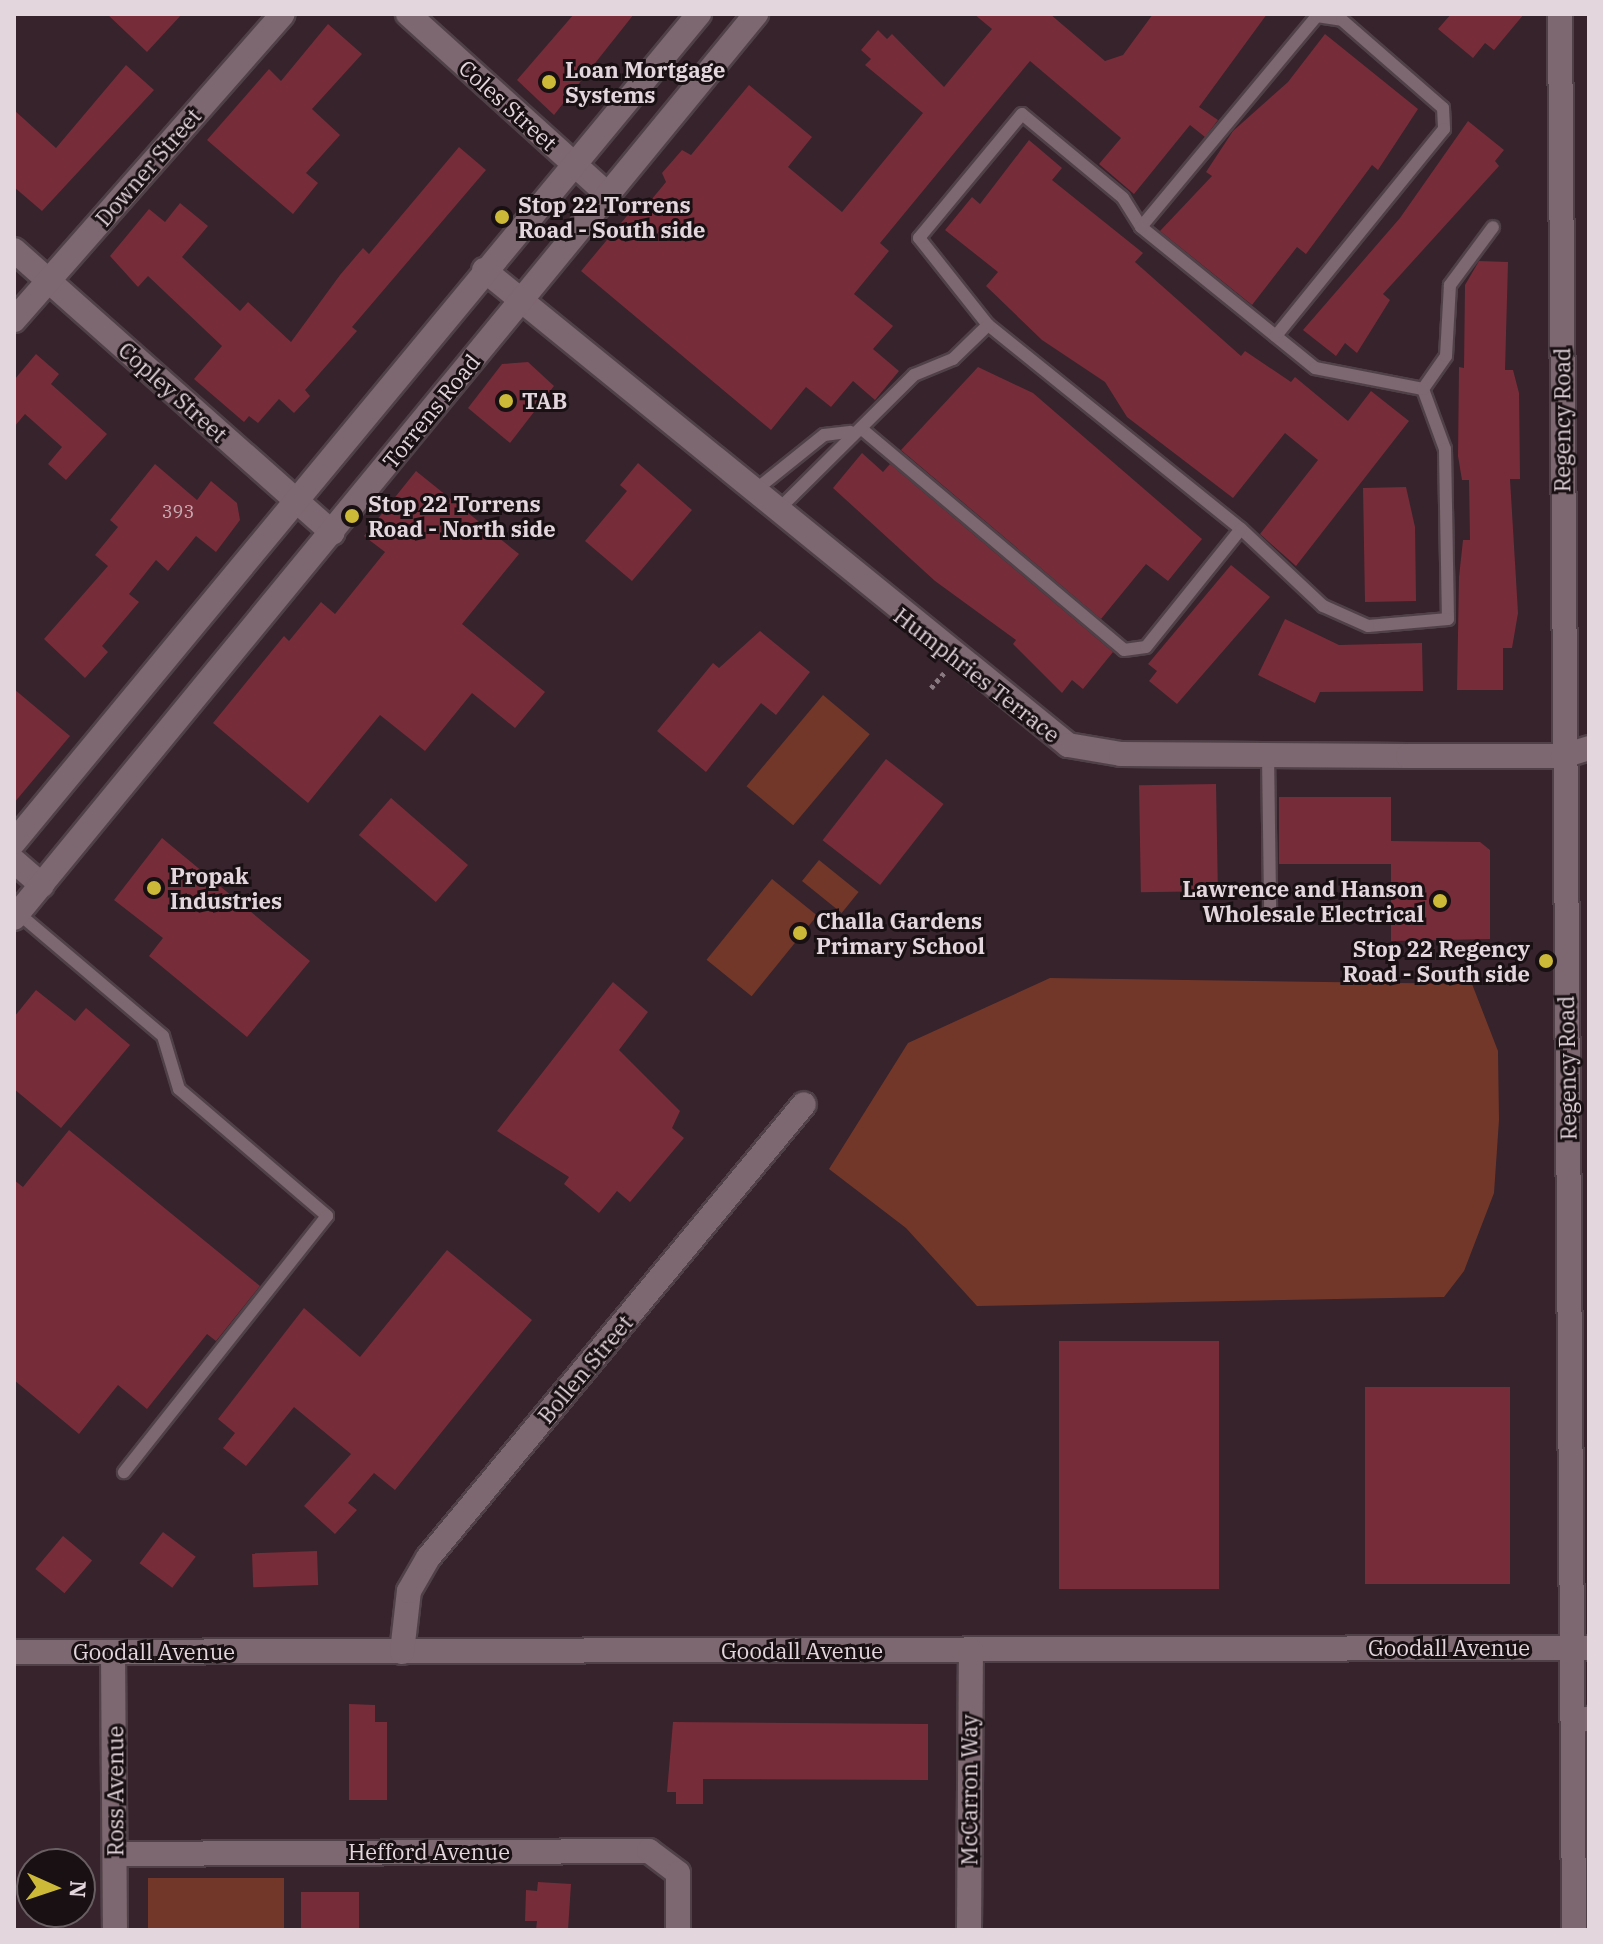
<!DOCTYPE html>
<style>
body{margin:0}
#map{position:relative;width:1603px;height:1944px;overflow:hidden;background:#36232c;font-family:"IBM Plex Serif",serif}
div>[style]{position:absolute}
[style*='--x']{left:calc(var(--x)*1px);top:calc(var(--y)*1px);width:calc(var(--w)*1px);rotate:calc(var(--a)*1deg)}
.green>*{inset:0;background:#723729;transform-origin:0 0}
.building>*{inset:0;background:#772c39;transform-origin:0 0}
.path>*{height:5px;margin-top:-2.5px;transform-origin:0;background:repeating-linear-gradient(90deg,#897981 0 4px,transparent 0 8px)}
.roads{filter:drop-shadow(2px 0 #504148) drop-shadow(-2px 0 #504148) drop-shadow(0 2px #504148) drop-shadow(0 -2px #504148)}
.service>*{height:12px;margin:-6px;padding:0 6px;transform-origin:6px;border-radius:6px;background:#7d6770}
.minor>*{height:24px;margin:-12px;padding:0 12px;transform-origin:12px;border-radius:12px;background:#7d6770}
.secondary>*{height:24px;margin:-12px;padding:0 12px;transform-origin:12px;border-radius:12px;background:#7d6770}
.dots>*{width:22px;height:22px;translate:-50% -50%;box-sizing:border-box;border:4px solid #181013;border-radius:50%}
span{translate:-50% -50%;white-space:nowrap;text-align:center;line-height:1.15;-webkit-text-stroke:6px #181013;paint-order:stroke}
.number-label{font-size:18px;color:#c8acb3}
.number-label span{-webkit-text-stroke-width:0}
.poi-label{font-size:22px;color:#e3d6dc;font-weight:700}
.left{translate:0 -50%;text-align:left}
.right{translate:-100% -50%;text-align:right}
.street-label{font-size:22px;color:#e3d6dc}
.frame{position:absolute;inset:0;border:16px solid #e3d6dc;pointer-events:none}
.north{position:absolute;left:16px;top:1848px;width:80px;height:80px;box-sizing:border-box;background:#181013;border:2px solid #695f63;border-radius:50%;rotate:93deg;font-size:22px;font-weight:700;line-height:32px;text-align:center;color:#e3d6dc}
.north::after{content:'';display:block;margin:auto;width:28px;height:36px;background:#cdb938;clip-path:polygon(50% 0,100% 100%,50% 72%,0 100%)}
</style>
<div id="map">
<div class="green">
<i style="left:823px;top:695px;width:61px;height:119px;rotate:40deg"></i>
<i style="left:819px;top:860px;width:51px;height:27px;rotate:39deg"></i>
<i style="left:772px;top:879px;width:58px;height:104px;rotate:39deg"></i>
<i style="clip-path:polygon(1050px 978px,1472px 984px,1498px 1051px,1499px 1120px,1494px 1193px,1464px 1271px,1444px 1297px,977px 1306px,906px 1228px,829px 1169px,908px 1043px)"></i>
<i style="left:148px;top:1878px;width:136px;height:52px"></i>
</div>
<div class="building">
<i style="clip-path:polygon(107px 14px,182px 14px,147px 52px)"></i>
<i style="clip-path:polygon(574px 14px,634px 14px,554px 115px,517px 80px)"></i>
<i style="clip-path:polygon(974px 14px,1050px 14px,1105px 61px,1123px 55px,1153px 14px,1267px 14px,1199px 107px,1218px 120px,1205px 137px,1190px 125px,1134px 194px,1099px 164px,1121px 138px,1030px 61px,880px 243px,889px 251px,854px 294px,893px 326px,873px 349px,899px 371px,875px 400px,853px 381px,831px 407px,806px 387px,771px 430px,581px 271px,636px 205px,642px 211px,666px 182px,662px 173px,682px 150px,691px 155px,749px 85px,812px 137px,788px 167px,842px 212px,923px 113px,865px 65px,871px 59px,861px 50px,878px 30px,887px 39px,892px 34px,944px 87px,992px 29px)"></i>
<i style="clip-path:polygon(1451px 14px,1524px 14px,1494px 50px,1485px 43px,1473px 58px,1438px 29px)"></i>
<i style="clip-path:polygon(328px 24px,362px 54px,312px 109px,340px 135px,306px 173px,318px 183px,293px 214px,207px 140px,269px 69px,281px 81px)"></i>
<i style="clip-path:polygon(1325px 34px,1418px 109px,1378px 170px,1372px 165px,1306px 254px,1297px 247px,1252px 305px,1160px 231px,1212px 176px,1206px 172px,1233px 131px,1288px 82px)"></i>
<i style="clip-path:polygon(126px 65px,154px 90px,42px 211px,14px 187px,14px 110px,56px 148px)"></i>
<i style="clip-path:polygon(1468px 121px,1504px 150px,1495px 161px,1499px 166px,1383px 294px,1390px 300px,1357px 353px,1345px 343px,1336px 356px,1303px 330px,1400px 218px)"></i>
<i style="clip-path:polygon(1029px 140px,1062px 168px,1052px 180px,1143px 253px,1135px 262px,1241px 356px,1245px 351px,1291px 382px,1295px 377px,1348px 421px,1371px 391px,1409px 421px,1296px 566px,1260px 534px,1318px 460px,1285px 433px,1233px 498px,1127px 417px,1105px 382px,1042px 340px,986px 286px,998px 272px,945px 230px,972px 197px,980px 204px)"></i>
<i style="clip-path:polygon(459px 147px,486px 170px,352px 327px,357px 331px,305px 390px,310px 396px,294px 413px,279px 399px,258px 423px,249px 416px,244px 422px,194px 379px,222px 346px,148px 276px,138px 287px,110px 256px,149px 209px,165px 222px,180px 203px,208px 226px,182px 257px,240px 311px,248px 302px,291px 342px,340px 275px,363px 248px,369px 254px)"></i>
<i style="clip-path:polygon(1479px 261px,1508px 262px,1505px 370px,1513px 370px,1519px 393px,1520px 479px,1510px 479px,1518px 613px,1512px 648px,1503px 648px,1503px 690px,1457px 690px,1459px 577px,1463px 540px,1470px 540px,1469px 480px,1462px 480px,1458px 456px,1459px 367px,1464px 368px,1465px 285px)"></i>
<i style="clip-path:polygon(36px 354px,59px 374px,51px 384px,107px 434px,66px 480px,48px 464px,62px 447px,25px 414px,14px 427px,14px 380px)"></i>
<i style="clip-path:polygon(528px 362px,554px 386px,510px 443px,468px 408px,502px 364px)"></i>
<i style="clip-path:polygon(978px 367px,1033px 393px,1202px 539px,1168px 581px,1146px 564px,1101px 619px,901px 450px)"></i>
<i style="clip-path:polygon(862px 453px,883px 472px,890px 464px,1113px 652px,1083px 689px,1072px 680px,1062px 693px,1013px 644px,1016px 640px,935px 581px,833px 488px)"></i>
<i style="clip-path:polygon(638px 463px,692px 510px,632px 581px,585px 541px,627px 491px,620px 485px)"></i>
<i style="clip-path:polygon(155px 464px,197px 500px,211px 481px,237px 503px,240px 520px,216px 552px,196px 536px,168px 571px,156px 560px,129px 594px,139px 602px,102px 646px,108px 652px,85px 678px,44px 639px,108px 566px,95px 555px,118px 527px,110px 520px)"></i>
<i style="clip-path:polygon(416px 471px,519px 554px,462px 624px,545px 692px,515px 728px,472px 693px,425px 751px,380px 715px,308px 803px,213px 723px,284px 636px,289px 641px,321px 602px,335px 614px,385px 552px,364px 536px)"></i>
<i style="clip-path:polygon(1406px 487px,1415px 527px,1416px 601px,1365px 602px,1363px 488px)"></i>
<i style="clip-path:polygon(1231px 565px,1270px 597px,1177px 704px,1149px 681px,1157px 671px,1148px 664px)"></i>
<i style="clip-path:polygon(1285px 619px,1339px 645px,1422px 643px,1423px 691px,1320px 692px,1315px 703px,1258px 675px)"></i>
<i style="clip-path:polygon(760px 631px,810px 672px,776px 715px,761px 703px,706px 772px,657px 731px,713px 663px,719px 668px)"></i>
<i style="clip-path:polygon(14px 689px,70px 736px,14px 803px)"></i>
<i style="left:886px;top:759px;width:73px;height:103px;rotate:38deg"></i>
<i style="left:1216px;top:784px;width:107px;height:77px;rotate:89deg"></i>
<i style="clip-path:polygon(1279px 797px,1391px 797px,1391px 841px,1480px 842px,1490px 850px,1490px 939px,1391px 941px,1391px 864px,1279px 864px)"></i>
<i style="left:391px;top:798px;width:102px;height:49px;rotate:41deg"></i>
<i style="clip-path:polygon(162px 838px,310px 961px,247px 1037px,149px 956px,163px 938px,114px 900px)"></i>
<i style="clip-path:polygon(613px 982px,648px 1012px,619px 1050px,680px 1111px,672px 1128px,684px 1138px,630px 1202px,617px 1191px,599px 1213px,564px 1184px,569px 1177px,497px 1131px)"></i>
<i style="clip-path:polygon(36px 990px,75px 1021px,86px 1008px,130px 1045px,61px 1128px,14px 1089px,14px 1017px)"></i>
<i style="clip-path:polygon(69px 1130px,260px 1286px,216px 1341px,207px 1334px,147px 1409px,118px 1385px,79px 1434px,14px 1380px,14px 1180px,23px 1187px)"></i>
<i style="clip-path:polygon(447px 1250px,532px 1320px,395px 1490px,374px 1473px,348px 1503px,357px 1510px,335px 1534px,304px 1506px,351px 1454px,294px 1407px,246px 1466px,223px 1448px,235px 1433px,218px 1419px,304px 1308px,360px 1357px)"></i>
<i style="left:1059px;top:1341px;width:160px;height:248px"></i>
<i style="left:1365px;top:1387px;width:145px;height:197px"></i>
<i style="left:163px;top:1532px;width:41px;height:39px;rotate:37deg"></i>
<i style="left:63px;top:1536px;width:38px;height:43px;rotate:40deg"></i>
<i style="left:317px;top:1551px;width:34px;height:65px;rotate:88deg"></i>
<i style="clip-path:polygon(349px 1704px,375px 1705px,375px 1722px,387px 1722px,387px 1800px,349px 1800px)"></i>
<i style="clip-path:polygon(673px 1722px,928px 1724px,928px 1780px,703px 1779px,703px 1804px,676px 1804px,676px 1792px,667px 1792px)"></i>
<i style="clip-path:polygon(538px 1882px,571px 1884px,568px 1930px,536px 1930px,537px 1921px,525px 1921px,526px 1890px,537px 1891px)"></i>
<i style="left:301px;top:1892px;width:58px;height:38px"></i>
</div>
<div class="path">
<i style="--x:931;--y:688;--w:20;--a:-49"></i>
</div>
<div class="roads">
<div class="service">
<i style="--x:1022;--y:114;--w:131;--a:39.7"></i>
<i style="--x:1123;--y:198;--w:34;--a:58"></i>
<i style="--x:1141;--y:227;--w:224;--a:39"></i>
<i style="--x:1315;--y:368;--w:110;--a:11"></i>
<i style="--x:1423;--y:389;--w:64;--a:69.9"></i>
<i style="--x:1445;--y:449;--w:170;--a:89"></i>
<i style="--x:1448;--y:619;--w:80;--a:175"></i>
<i style="--x:1368;--y:626;--w:49;--a:-156"></i>
<i style="--x:1323;--y:606;--w:112;--a:-136.8"></i>
<i style="--x:1241;--y:529;--w:325;--a:-141.1"></i>
<i style="--x:988;--y:325;--w:111;--a:-128.4"></i>
<i style="--x:919;--y:238;--w:161;--a:-50.3"></i>
<i style="--x:1141;--y:227;--w:275;--a:-50.2"></i>
<i style="--x:1317;--y:16;--w:25;--a:9"></i>
<i style="--x:1342;--y:20;--w:134;--a:41.1"></i>
<i style="--x:1443;--y:108;--w:21;--a:87"></i>
<i style="--x:1444;--y:129;--w:267;--a:129.1"></i>
<i style="--x:1423;--y:389;--w:40;--a:-55.1"></i>
<i style="--x:1446;--y:356;--w:71;--a:-86.8"></i>
<i style="--x:1450;--y:285;--w:72;--a:-53.4"></i>
<i style="--x:863;--y:430;--w:341;--a:40.1"></i>
<i style="--x:1124;--y:650;--w:22;--a:-8"></i>
<i style="--x:1146;--y:647;--w:151;--a:-51.2"></i>
<i style="--x:753;--y:492;--w:91;--a:-38.8"></i>
<i style="--x:824;--y:435;--w:26;--a:-7"></i>
<i style="--x:778;--y:510;--w:192;--a:-44.8"></i>
<i style="--x:914;--y:375;--w:42;--a:-22.3"></i>
<i style="--x:953;--y:359;--w:49;--a:-44.2"></i>
<i style="--x:1268;--y:755;--w:152;--a:89.2"></i>
<i style="--x:18;--y:913;--w:190;--a:40.3"></i>
<i style="--x:163;--y:1036;--w:55;--a:73.2"></i>
<i style="--x:179;--y:1089;--w:195;--a:40.6"></i>
<i style="--x:327;--y:1216;--w:327;--a:128.4"></i>
</div>
<div class="minor">
<i style="--x:408;--y:14;--w:270;--a:42.1"></i>
<i style="--x:14;--y:250;--w:426;--a:41.6"></i>
<i style="--x:484;--y:270;--w:753;--a:39.12"></i>
<i style="--x:1068;--y:745;--w:54;--a:9.6"></i>
<i style="--x:1121;--y:754;--w:287;--a:0.4"></i>
<i style="--x:1408;--y:756;--w:155;--a:0"></i>
<i style="--x:1563;--y:756;--w:27;--a:-17"></i>
<i style="--x:14;--y:320;--w:407;--a:-48.7"></i>
<i style="--x:14;--y:861;--w:37;--a:41"></i>
<i style="--x:14;--y:1652;--w:1575;--a:-0.15"></i>
<i style="--x:113;--y:1652;--w:278;--a:89.6"></i>
<i style="--x:402;--y:1652;--w:61;--a:-83.5"></i>
<i style="--x:409;--y:1591;--w:38;--a:-60"></i>
<i style="--x:428;--y:1558;--w:589;--a:-50.37"></i>
<i style="--x:1573;--y:1720;--w:16;--a:-4"></i>
<i style="--x:115;--y:1854;--w:534;--a:-0.32"></i>
<i style="--x:649;--y:1851;--w:36;--a:37"></i>
<i style="--x:678;--y:1873;--w:57;--a:90"></i>
<i style="--x:969;--y:1930;--w:280;--a:-89.6"></i>
</div>
<div class="secondary">
<i style="--x:1560;--y:14;--w:1916;--a:89.58"></i>
<i style="--x:14;--y:842;--w:1075;--a:-50.4"></i>
<i style="--x:14;--y:918;--w:1170;--a:-50.62"></i>
</div>
</div>
<div class="dots">
<i style="left:549px;top:82px;background:#cdb938"></i>
<i style="left:502px;top:217px;background:#cdb938"></i>
<i style="left:506px;top:401px;background:#cdb938"></i>
<i style="left:352px;top:516px;background:#cdb938"></i>
<i style="left:154px;top:888px;background:#cdb938"></i>
<i style="left:1440px;top:901px;background:#cdb938"></i>
<i style="left:800px;top:933px;background:#cdb938"></i>
<i style="left:1546px;top:961px;background:#cdb938"></i>
</div>
<div class="number-label">
<span style="left:178px;top:512px">393</span>
</div>
<div class="poi-label">
<span class="left" style="left:565px;top:82px">Loan Mortgage<br>Systems</span>
<span class="left" style="left:518px;top:217px">Stop 22 Torrens<br>Road - South side</span>
<span class="left" style="left:522px;top:401px">TAB</span>
<span class="left" style="left:368px;top:516px">Stop 22 Torrens<br>Road - North side</span>
<span class="left" style="left:170px;top:888px">Propak<br>Industries</span>
<span class="right" style="left:1424px;top:901px">Lawrence and Hanson<br>Wholesale Electrical</span>
<span class="left" style="left:816px;top:933px">Challa Gardens<br>Primary School</span>
<span class="right" style="left:1530px;top:961px">Stop 22 Regency<br>Road - South side</span>
</div>
<div class="street-label">
<span style="left:508px;top:105px;rotate:42deg">Coles Street</span>
<span style="left:148px;top:167px;rotate:-49deg">Downer Street</span>
<span style="left:173px;top:392px;rotate:42deg">Copley Street</span>
<span style="left:431px;top:411px;rotate:-51deg">Torrens Road</span>
<span style="left:1562px;top:420px;rotate:-90deg">Regency Road</span>
<span style="left:977px;top:675px;rotate:38deg">Humphries Terrace</span>
<span style="left:1567px;top:1068px;rotate:-91deg">Regency Road</span>
<span style="left:585px;top:1369px;rotate:-50deg">Bollen Street</span>
<span style="left:1449px;top:1648px">Goodall Avenue</span>
<span style="left:802px;top:1651px">Goodall Avenue</span>
<span style="left:154px;top:1652px">Goodall Avenue</span>
<span style="left:969px;top:1790px;rotate:-90deg">McCarron Way</span>
<span style="left:115px;top:1791px;rotate:-90deg">Ross Avenue</span>
<span style="left:429px;top:1852px">Hefford Avenue</span>
</div>
<div class="frame"></div>
<div class="north">N</div>
</div>
